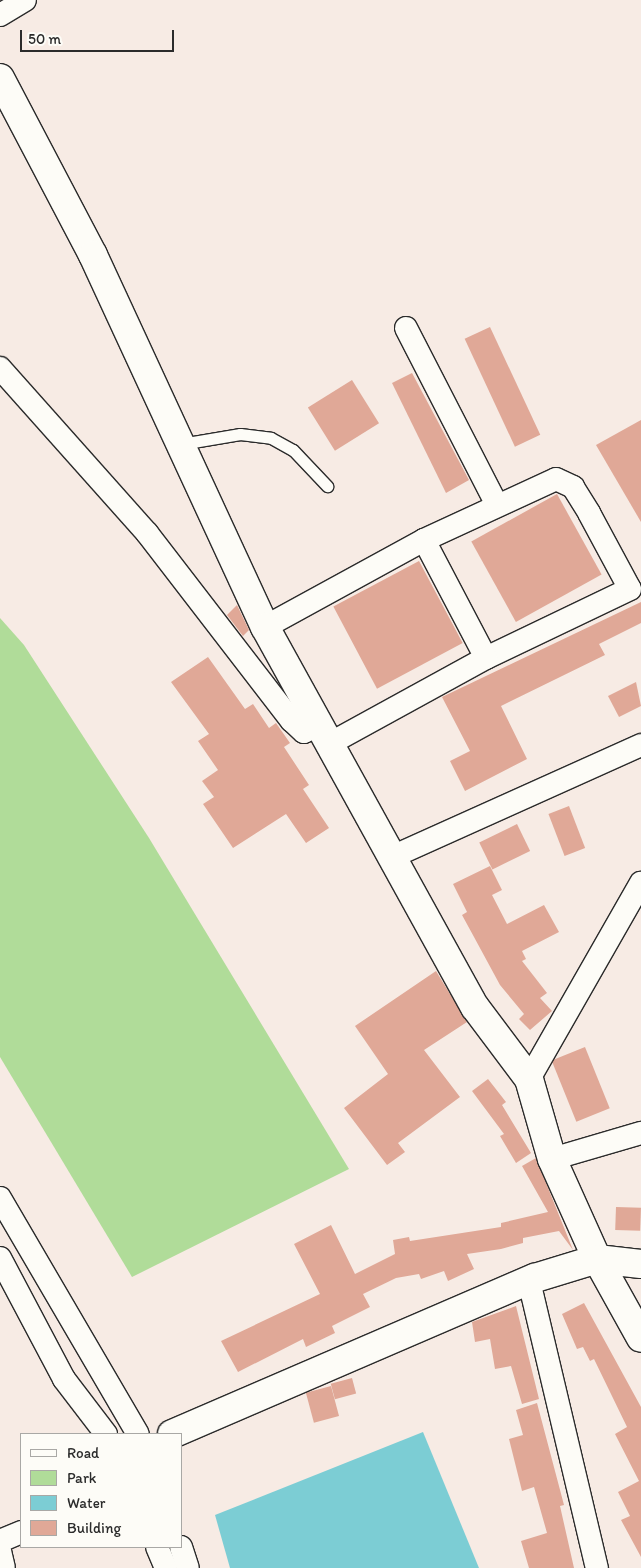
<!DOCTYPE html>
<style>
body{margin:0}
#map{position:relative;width:641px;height:1568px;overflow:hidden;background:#f7ebe4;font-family:Itim,sans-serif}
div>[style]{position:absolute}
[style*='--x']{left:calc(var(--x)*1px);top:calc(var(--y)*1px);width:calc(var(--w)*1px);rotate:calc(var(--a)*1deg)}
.green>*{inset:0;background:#b0dc99}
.water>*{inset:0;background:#7ccdd4}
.building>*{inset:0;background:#e0a897;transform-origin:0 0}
.roads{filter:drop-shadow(1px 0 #2b2b2b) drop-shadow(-1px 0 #2b2b2b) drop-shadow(0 1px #2b2b2b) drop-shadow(0 -1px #2b2b2b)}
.lane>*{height:11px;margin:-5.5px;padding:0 5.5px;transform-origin:5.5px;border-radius:5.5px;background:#fdfcf7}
.street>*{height:22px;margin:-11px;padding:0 11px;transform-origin:11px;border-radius:11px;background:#fdfcf7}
.secondary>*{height:28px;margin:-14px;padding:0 14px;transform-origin:14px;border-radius:14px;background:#fdfcf7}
span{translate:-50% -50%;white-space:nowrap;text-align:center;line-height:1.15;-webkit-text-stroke:5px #fdfcf7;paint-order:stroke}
.legend{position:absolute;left:20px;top:1433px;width:162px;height:115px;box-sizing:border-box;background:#fdfcf7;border:1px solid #a9a8a5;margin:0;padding:6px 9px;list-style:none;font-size:15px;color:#2b2b2b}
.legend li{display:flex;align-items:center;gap:10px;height:25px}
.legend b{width:25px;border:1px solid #a9a8a5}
.scale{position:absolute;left:20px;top:30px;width:154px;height:22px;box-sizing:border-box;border:2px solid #2b2b2b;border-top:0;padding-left:6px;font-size:15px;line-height:18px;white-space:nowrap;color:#2b2b2b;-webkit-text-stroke:4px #fdfcf7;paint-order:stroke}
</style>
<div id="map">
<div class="green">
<i style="clip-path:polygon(0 618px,24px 645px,149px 838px,349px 1169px,132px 1277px,0 1057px)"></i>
</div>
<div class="water">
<i style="clip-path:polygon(423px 1432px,479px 1568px,230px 1568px,215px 1515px)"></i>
</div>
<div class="building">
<i style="left:490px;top:327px;width:119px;height:28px;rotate:65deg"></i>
<i style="clip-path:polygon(412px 373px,469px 480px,446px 493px,392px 383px)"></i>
<i style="left:352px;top:380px;width:51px;height:52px;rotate:58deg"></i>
<i style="clip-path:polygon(641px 420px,641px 522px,596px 445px)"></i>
<i style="left:557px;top:494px;width:92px;height:98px;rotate:61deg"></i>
<i style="left:419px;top:561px;width:93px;height:97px;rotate:62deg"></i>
<i style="clip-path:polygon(641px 602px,641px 623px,599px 644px,605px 655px,501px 706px,527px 759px,465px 791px,450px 761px,470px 751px,442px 697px)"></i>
<i style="clip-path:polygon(237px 605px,249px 630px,243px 636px,227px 615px)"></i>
<i style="clip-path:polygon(208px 657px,245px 709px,253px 704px,269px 728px,276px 723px,290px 743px,284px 747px,309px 785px,303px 789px,329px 828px,306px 843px,286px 814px,233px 848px,203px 804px,214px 797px,202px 781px,218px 770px,198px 741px,209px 734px,171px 682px)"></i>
<i style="clip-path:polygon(636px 682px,641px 706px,619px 717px,608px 696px)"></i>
<i style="left:569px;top:806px;width:45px;height:22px;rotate:69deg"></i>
<i style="left:517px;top:824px;width:30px;height:42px;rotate:64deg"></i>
<i style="clip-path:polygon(490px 866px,502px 890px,492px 895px,507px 924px,544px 905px,559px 932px,522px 951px,526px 959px,522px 961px,547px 993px,540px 998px,552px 1011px,530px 1030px,519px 1019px,524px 1014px,500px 985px,474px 937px,462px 915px,467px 912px,453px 884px)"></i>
<i style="clip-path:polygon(436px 971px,467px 1022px,424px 1050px,460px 1097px,398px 1143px,405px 1152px,387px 1165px,344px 1108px,388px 1074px,355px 1026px)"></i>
<i style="left:585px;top:1047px;width:66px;height:36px;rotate:68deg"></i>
<i style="clip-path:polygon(488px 1079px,506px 1102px,502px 1105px,531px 1153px,516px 1163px,500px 1136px,504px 1134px,472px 1091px)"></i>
<i style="clip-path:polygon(536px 1158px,573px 1250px,559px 1231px,523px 1238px,523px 1243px,501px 1249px,467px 1254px,474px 1269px,448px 1281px,444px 1271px,421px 1279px,419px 1274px,396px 1278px,363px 1294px,370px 1307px,332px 1326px,335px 1333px,306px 1347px,303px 1339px,238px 1372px,221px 1341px,320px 1294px,294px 1244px,331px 1225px,355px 1274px,395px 1254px,393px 1240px,409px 1237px,410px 1241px,501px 1227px,501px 1223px,548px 1212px,522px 1166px)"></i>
<i style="left:616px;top:1207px;width:25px;height:23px;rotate:2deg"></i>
<i style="clip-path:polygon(584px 1303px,641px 1407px,641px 1557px,621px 1520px,630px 1516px,618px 1492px,639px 1481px,615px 1434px,627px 1427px,594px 1359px,590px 1361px,583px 1347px,577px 1349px,562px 1314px)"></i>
<i style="clip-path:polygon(516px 1306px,539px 1399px,522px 1404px,511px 1366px,495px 1369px,490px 1339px,475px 1342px,472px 1322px)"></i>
<i style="left:352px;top:1378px;width:16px;height:22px;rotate:75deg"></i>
<i style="left:331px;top:1386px;width:31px;height:26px;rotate:75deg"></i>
<i style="clip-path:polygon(537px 1403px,564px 1505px,560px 1506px,574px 1568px,529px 1568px,521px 1541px,547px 1533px,534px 1487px,522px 1491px,509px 1439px,523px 1435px,516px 1410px)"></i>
</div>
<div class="roads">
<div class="lane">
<i style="--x:181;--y:444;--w:60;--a:-9.6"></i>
<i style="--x:240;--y:434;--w:31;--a:7"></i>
<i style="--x:271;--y:438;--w:25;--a:29"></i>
<i style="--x:293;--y:450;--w:50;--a:46.6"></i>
</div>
<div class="street">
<i style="--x:0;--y:15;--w:29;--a:-31"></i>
<i style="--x:406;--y:328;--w:199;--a:62.8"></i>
<i style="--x:0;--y:368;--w:221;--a:48.3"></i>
<i style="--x:147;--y:533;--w:237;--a:52.4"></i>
<i style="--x:292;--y:721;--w:16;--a:43"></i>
<i style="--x:304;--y:732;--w:18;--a:-27"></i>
<i style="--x:424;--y:540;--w:133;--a:62.3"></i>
<i style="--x:265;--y:627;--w:181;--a:-28.7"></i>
<i style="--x:424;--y:540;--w:145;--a:-24.8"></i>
<i style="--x:556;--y:479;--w:19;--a:25"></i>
<i style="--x:573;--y:487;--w:31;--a:58"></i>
<i style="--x:589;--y:513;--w:86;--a:61.7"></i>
<i style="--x:630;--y:589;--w:160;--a:154.4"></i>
<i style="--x:486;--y:658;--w:177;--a:151.3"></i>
<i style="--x:392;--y:857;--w:273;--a:-24.2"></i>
<i style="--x:529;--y:1079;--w:226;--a:-60.3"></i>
<i style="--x:552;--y:1159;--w:93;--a:-16.3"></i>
<i style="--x:0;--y:1198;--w:273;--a:59.7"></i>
<i style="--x:0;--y:1258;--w:137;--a:62.1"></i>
<i style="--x:64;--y:1379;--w:69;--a:52.6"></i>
<i style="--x:529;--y:1281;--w:295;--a:76.7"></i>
<i style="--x:0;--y:1541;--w:23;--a:-23"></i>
<i style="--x:157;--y:1547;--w:23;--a:67"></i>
<i style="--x:181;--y:1547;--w:22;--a:72"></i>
<i style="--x:0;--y:1551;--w:17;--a:77"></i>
</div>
<div class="secondary">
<i style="--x:0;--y:78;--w:200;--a:62.3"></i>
<i style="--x:93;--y:255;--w:410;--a:65.2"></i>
<i style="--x:265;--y:627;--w:434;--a:61.1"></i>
<i style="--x:475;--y:1007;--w:90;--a:53.1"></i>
<i style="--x:529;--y:1079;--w:83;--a:74"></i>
<i style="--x:552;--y:1159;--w:110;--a:65.8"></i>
<i style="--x:597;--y:1259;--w:90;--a:60.9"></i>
<i style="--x:172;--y:1434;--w:395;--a:-23.3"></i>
<i style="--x:535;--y:1278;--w:65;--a:-17"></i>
<i style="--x:597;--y:1259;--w:44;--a:6.5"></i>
</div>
</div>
<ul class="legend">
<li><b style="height:6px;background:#fdfcf7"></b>Road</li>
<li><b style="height:14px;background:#b0dc99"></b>Park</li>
<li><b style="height:14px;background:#7ccdd4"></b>Water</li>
<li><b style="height:14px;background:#e0a897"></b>Building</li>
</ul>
<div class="scale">50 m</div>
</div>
